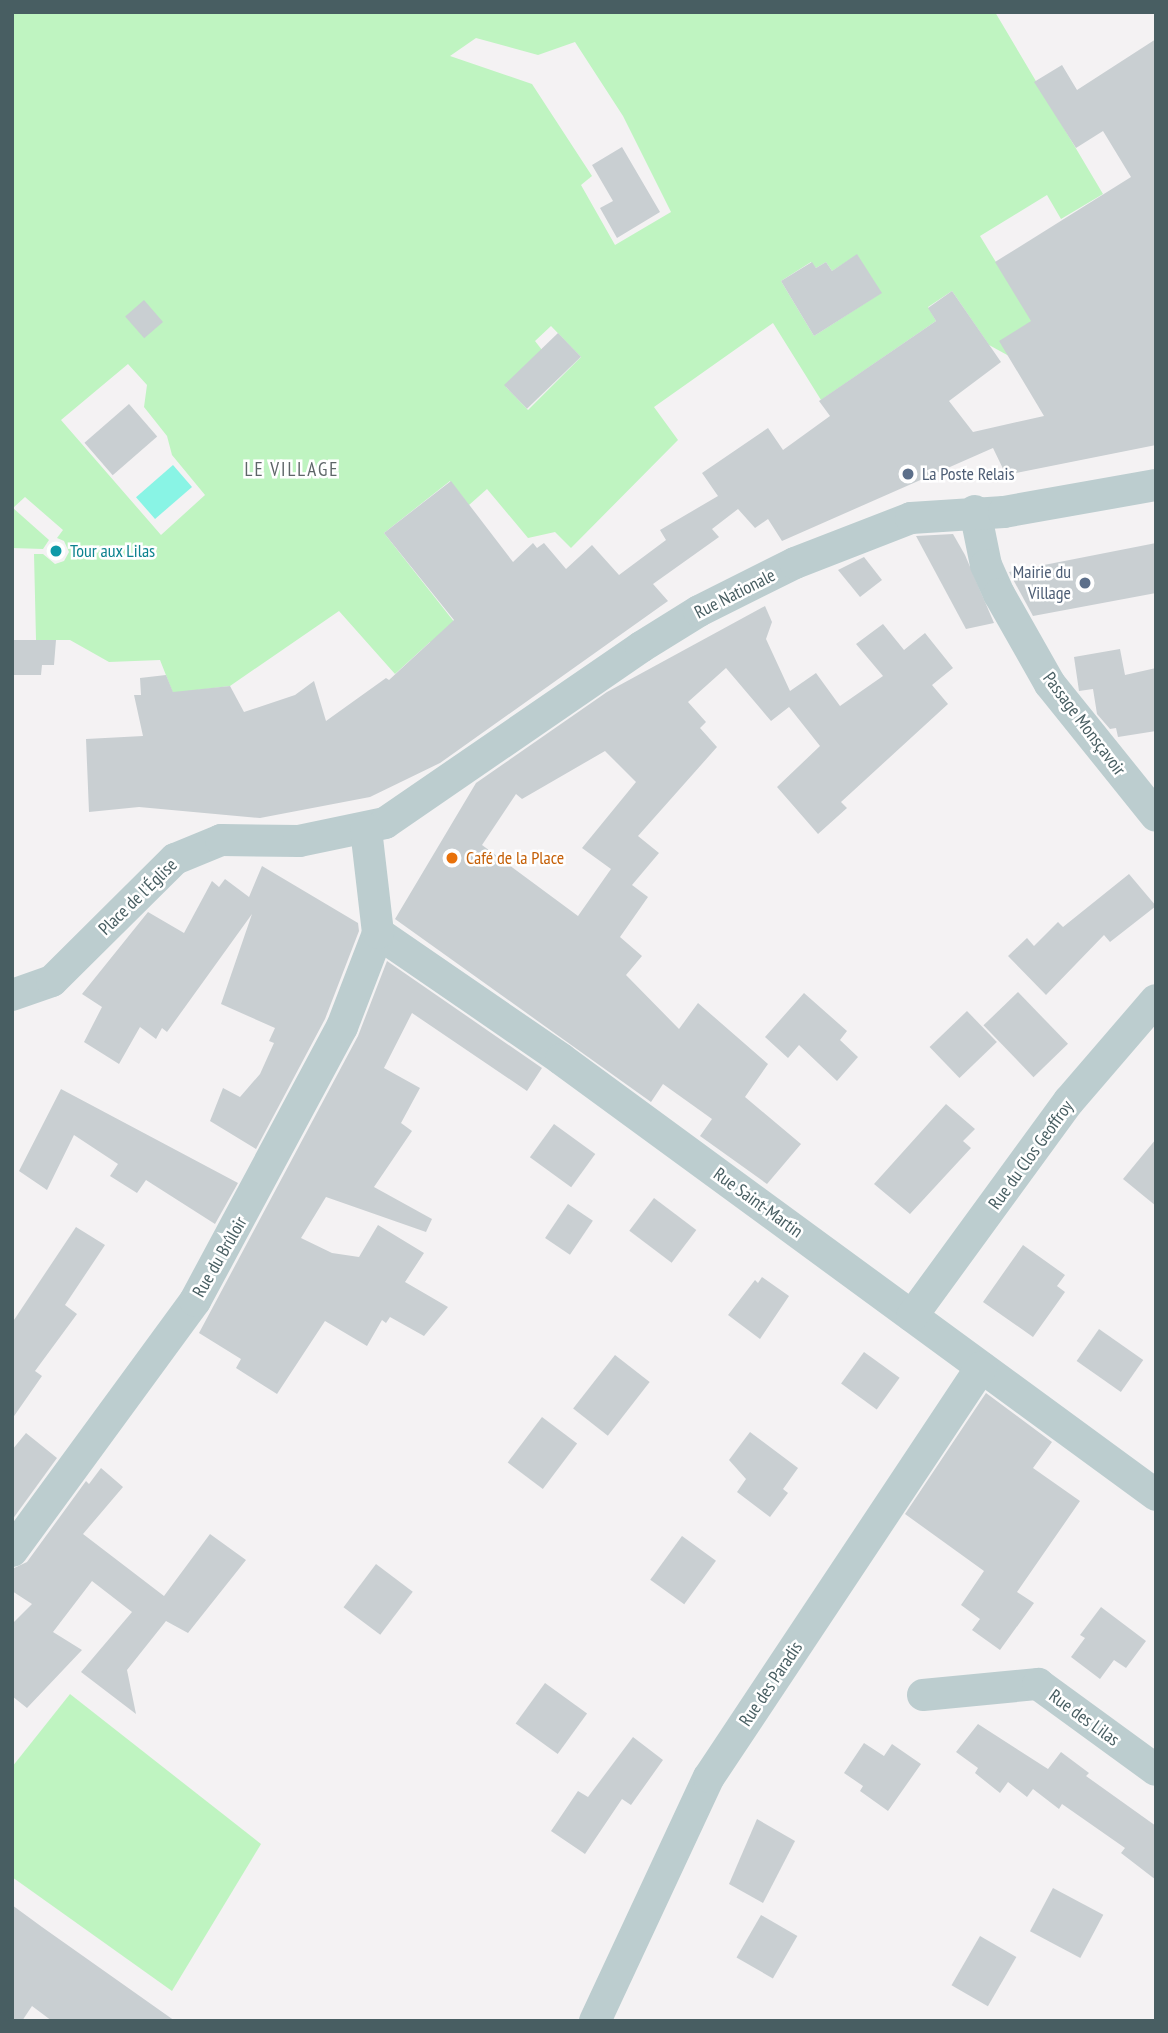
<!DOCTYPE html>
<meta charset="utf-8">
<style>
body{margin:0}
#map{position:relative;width:1168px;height:2033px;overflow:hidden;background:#f4f2f3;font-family:"PT Sans Narrow",sans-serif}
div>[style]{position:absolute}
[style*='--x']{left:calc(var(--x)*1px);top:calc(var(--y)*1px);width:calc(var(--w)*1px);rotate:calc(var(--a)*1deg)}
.green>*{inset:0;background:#bff4c1}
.water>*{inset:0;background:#89f4e5;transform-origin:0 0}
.building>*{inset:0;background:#c9cfd2;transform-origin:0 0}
.minor>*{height:32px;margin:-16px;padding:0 16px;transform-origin:16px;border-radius:16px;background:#bccdcf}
.dots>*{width:19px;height:19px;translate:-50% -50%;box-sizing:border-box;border:4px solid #fff;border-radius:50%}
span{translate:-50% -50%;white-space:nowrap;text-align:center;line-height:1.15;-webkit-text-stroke:5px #fff;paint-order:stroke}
.service-label{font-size:18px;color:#4e5e75}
.left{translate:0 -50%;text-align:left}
.right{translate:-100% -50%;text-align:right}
.culture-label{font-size:18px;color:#0d838f}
.street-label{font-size:18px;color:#485e62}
.food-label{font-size:18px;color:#c56008}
.neighbourhood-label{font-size:19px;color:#5e6668;letter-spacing:2px}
.frame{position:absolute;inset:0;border:14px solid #485e62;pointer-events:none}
</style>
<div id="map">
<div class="green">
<i style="clip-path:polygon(evenodd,12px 12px,995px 12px,1103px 194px,1061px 219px,1047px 195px,980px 236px,1032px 321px,1009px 356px,989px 345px,952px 291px,928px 307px,936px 321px,821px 400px,773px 323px,654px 407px,678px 440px,571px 548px,555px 532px,528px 538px,487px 489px,469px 505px,450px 481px,384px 533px,474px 647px,447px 660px,430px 642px,395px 674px,339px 611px,230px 686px,173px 693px,160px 660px,109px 662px,70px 640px,36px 640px,34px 554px,43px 554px,55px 564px,64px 561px,69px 552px,64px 541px,57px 538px,63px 530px,25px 497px,13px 508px,49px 540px,43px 549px,12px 548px,12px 12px,476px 38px,538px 55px,575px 42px,623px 116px,671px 212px,615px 245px,581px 185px,592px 176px,532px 84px,450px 56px,476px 38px,12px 12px,857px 255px,881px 293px,814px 336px,781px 281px,811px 262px,816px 268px,826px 262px,832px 271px,857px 255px,12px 12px,551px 326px,581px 357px,528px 410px,506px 387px,542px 350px,535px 341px,551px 326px,12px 12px,128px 364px,147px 385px,144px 407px,167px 436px,172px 455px,205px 495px,161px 535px,61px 420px,128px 364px)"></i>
<i style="clip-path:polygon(70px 1694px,261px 1844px,172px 1991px,12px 1877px,12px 1767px)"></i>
</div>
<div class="water">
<i style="left:173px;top:465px;width:29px;height:49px;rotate:49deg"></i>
</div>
<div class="building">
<i style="clip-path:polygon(1156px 39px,1156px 445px,1006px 475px,993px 448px,782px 541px,768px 519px,755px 528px,738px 509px,712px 529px,719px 537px,653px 584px,668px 601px,440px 763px,370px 797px,260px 818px,139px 807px,89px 812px,86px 739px,143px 736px,134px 695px,141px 695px,140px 678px,166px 675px,173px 692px,230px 686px,244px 712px,295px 695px,314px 681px,326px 721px,386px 678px,389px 680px,454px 620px,384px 533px,451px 481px,513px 562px,533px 543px,537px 548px,544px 543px,566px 569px,592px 545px,619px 575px,666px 540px,660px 530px,718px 496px,702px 473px,768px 428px,783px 450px,830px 416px,819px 401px,936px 321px,928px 308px,952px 291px,1001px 362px,949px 401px,973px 432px,1044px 416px,999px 341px,1031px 321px,995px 262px,1131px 177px,1103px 131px,1076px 148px,1034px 82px,1062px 65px,1077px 90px)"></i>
<i style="clip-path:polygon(622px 147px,660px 212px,617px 238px,600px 208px,613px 201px,592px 165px)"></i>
<i style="clip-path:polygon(857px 254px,882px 293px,814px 336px,781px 281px,812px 262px,816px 268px,826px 262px,832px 271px)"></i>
<i style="left:144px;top:300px;width:29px;height:25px;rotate:49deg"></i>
<i style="left:558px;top:333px;width:33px;height:75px;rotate:46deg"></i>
<i style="left:129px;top:404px;width:43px;height:59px;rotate:49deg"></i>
<i style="clip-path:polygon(953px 534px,965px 555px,994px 623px,966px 629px,916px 536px)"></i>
<i style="clip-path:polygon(1156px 543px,1156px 593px,1033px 616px,1009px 572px)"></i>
<i style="clip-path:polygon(864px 557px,882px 580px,860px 597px,838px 570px)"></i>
<i style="clip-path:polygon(evenodd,765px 606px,772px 622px,766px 639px,790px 691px,816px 673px,840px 706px,883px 676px,856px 644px,883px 624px,904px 650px,925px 633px,953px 668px,932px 685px,948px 704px,841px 802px,847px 808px,818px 834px,777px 787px,820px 746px,789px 707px,771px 721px,726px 668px,688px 702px,706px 722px,700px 728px,717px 747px,638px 836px,659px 853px,632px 885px,648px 897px,620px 937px,642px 956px,626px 975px,679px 1029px,698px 1003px,768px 1064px,745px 1097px,801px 1144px,767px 1184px,700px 1136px,712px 1119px,663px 1084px,651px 1102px,395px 919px,476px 783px,607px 692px,765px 606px,605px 751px,636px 782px,582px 848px,611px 869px,578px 916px,482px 845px,516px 794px,522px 799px,605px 751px)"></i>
<i style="clip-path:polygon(12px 640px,56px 640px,54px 665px,42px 665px,41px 675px,12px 675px)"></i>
<i style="clip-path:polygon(1120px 649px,1125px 675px,1156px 668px,1156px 731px,1118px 737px,1116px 728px,1110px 729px,1097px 714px,1093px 689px,1079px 691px,1074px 657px)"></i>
<i style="clip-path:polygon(262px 866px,358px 923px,359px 931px,325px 1019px,256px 1149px,210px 1121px,223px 1088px,240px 1097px,260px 1074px,274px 1043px,269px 1041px,275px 1028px,221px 1004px,252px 914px,167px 1032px,162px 1028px,156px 1039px,140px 1027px,119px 1064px,84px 1042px,102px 1007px,82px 994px,148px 912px,184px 933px,212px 881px,219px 887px,225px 879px,249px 897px)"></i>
<i style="clip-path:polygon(1129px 874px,1156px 906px,1110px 942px,1104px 935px,1046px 995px,1008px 956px,1027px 938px,1034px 946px,1058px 922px,1063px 927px)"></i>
<i style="clip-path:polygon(387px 961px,542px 1068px,527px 1091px,412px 1013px,384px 1068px,420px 1088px,401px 1123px,412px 1131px,374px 1187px,432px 1219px,426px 1232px,326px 1197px,301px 1238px,332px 1253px,359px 1257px,378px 1225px,424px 1253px,405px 1282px,448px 1307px,424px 1336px,390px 1317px,386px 1323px,382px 1320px,367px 1346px,325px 1321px,277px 1394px,236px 1368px,241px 1359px,199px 1333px,358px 1036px)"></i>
<i style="left:1018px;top:992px;width:72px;height:48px;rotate:46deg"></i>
<i style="clip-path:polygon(804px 993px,847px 1031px,840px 1040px,858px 1057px,837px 1081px,799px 1045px,788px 1058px,765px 1037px)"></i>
<i style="left:967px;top:1011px;width:43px;height:52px;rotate:46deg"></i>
<i style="clip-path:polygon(61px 1089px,238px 1183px,215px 1224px,146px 1180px,137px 1193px,110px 1176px,118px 1164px,74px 1135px,47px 1190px,19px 1171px)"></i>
<i style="clip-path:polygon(946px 1104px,975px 1129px,963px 1141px,971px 1148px,910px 1214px,874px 1184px)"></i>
<i style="left:554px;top:1124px;width:51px;height:41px;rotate:36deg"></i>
<i style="clip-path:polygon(1156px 1139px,1156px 1206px,1123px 1179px)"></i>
<i style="left:654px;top:1198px;width:53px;height:41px;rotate:37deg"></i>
<i style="left:568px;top:1204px;width:30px;height:41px;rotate:34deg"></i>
<i style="clip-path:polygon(76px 1227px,105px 1245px,65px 1305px,77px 1314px,35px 1371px,42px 1376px,12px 1419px,12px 1323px)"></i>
<i style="clip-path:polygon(1023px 1245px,1065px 1275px,1057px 1286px,1065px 1292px,1033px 1337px,983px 1302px)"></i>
<i style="clip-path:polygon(762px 1277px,789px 1296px,760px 1339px,728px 1315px,755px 1280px,758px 1283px)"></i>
<i style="left:1099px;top:1329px;width:54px;height:39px;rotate:35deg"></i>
<i style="left:864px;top:1352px;width:44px;height:39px;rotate:36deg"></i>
<i style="left:615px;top:1355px;width:44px;height:68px;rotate:38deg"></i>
<i style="clip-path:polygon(986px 1393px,1052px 1442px,1033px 1468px,1080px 1501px,1017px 1592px,1034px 1603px,1000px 1650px,972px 1630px,980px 1619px,961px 1605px,984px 1571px,905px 1514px)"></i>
<i style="left:542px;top:1417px;width:44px;height:57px;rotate:37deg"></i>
<i style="clip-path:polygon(750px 1432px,798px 1468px,783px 1489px,788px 1493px,770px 1517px,737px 1492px,746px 1479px,729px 1460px)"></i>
<i style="clip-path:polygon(26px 1433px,57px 1458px,12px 1520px,12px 1450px)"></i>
<i style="clip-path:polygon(101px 1468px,123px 1487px,83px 1534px,164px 1596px,210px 1534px,246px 1560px,188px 1633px,166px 1621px,127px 1670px,136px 1714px,81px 1672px,132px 1612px,92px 1581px,53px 1632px,82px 1650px,27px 1708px,12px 1696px,12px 1624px,32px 1604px,12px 1591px,12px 1569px,27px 1562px,86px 1481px,89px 1484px)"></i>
<i style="left:682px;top:1536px;width:42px;height:54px;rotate:36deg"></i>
<i style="left:376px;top:1564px;width:46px;height:54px;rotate:37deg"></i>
<i style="clip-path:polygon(1101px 1607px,1146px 1641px,1126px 1668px,1114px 1660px,1100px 1679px,1071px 1657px,1085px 1638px,1080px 1635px)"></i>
<i style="left:545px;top:1683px;width:52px;height:50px;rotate:36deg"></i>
<i style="clip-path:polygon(978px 1724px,1048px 1769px,1061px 1752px,1089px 1773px,1086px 1776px,1156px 1826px,1156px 1880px,1121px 1853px,1125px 1848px,1062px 1804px,1059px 1809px,1033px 1789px,1027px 1797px,1008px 1782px,1000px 1793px,975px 1773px,978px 1768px,956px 1752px)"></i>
<i style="clip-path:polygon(633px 1737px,663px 1760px,631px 1805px,622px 1799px,585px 1854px,551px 1831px,578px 1791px,588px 1797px)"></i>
<i style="clip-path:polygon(864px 1743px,884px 1756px,892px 1744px,921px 1764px,888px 1811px,860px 1791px,863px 1786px,844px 1773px)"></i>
<i style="clip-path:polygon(757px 1819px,795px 1841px,763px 1903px,729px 1884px)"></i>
<i style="left:1053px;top:1888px;width:57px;height:49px;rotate:28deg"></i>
<i style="clip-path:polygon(12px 1905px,42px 1927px,175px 2021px,52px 2021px,32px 2006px,22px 2021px,12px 2021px)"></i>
<i style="left:761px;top:1915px;width:42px;height:49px;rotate:30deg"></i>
<i style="left:980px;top:1936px;width:42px;height:57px;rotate:30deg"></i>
</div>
<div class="minor">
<i style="--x:975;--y:511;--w:55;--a:78.5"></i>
<i style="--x:986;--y:565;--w:32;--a:66"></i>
<i style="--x:999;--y:594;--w:103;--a:60.5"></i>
<i style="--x:1050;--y:684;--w:169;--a:51.2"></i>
<i style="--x:378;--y:933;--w:222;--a:34.5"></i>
<i style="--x:561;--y:1059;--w:738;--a:36.23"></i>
<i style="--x:12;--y:995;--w:42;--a:-19.3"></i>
<i style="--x:52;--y:981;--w:173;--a:-44.8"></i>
<i style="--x:175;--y:859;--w:50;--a:-22.4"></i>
<i style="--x:221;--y:840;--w:78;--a:0.7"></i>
<i style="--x:299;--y:841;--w:88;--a:-11.8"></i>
<i style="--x:385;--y:823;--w:311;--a:-34.5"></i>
<i style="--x:641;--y:647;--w:68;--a:-31.8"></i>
<i style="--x:699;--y:611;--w:107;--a:-26.6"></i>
<i style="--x:795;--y:563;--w:124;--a:-21.2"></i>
<i style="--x:911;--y:518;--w:93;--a:-3.7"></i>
<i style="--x:1004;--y:512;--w:154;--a:-10.1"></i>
<i style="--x:912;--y:1316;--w:266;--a:-53.9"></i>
<i style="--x:1069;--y:1101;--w:133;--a:-49.3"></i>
<i style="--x:12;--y:1551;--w:310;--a:-53.8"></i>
<i style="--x:195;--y:1301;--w:311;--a:-61.8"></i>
<i style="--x:342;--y:1027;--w:101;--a:-69"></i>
<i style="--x:378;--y:933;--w:104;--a:-96.6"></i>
<i style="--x:923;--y:1695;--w:116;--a:-5.5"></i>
<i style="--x:1038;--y:1684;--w:146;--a:36.1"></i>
<i style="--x:595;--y:2021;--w:269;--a:-65"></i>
<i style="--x:709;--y:1777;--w:492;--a:-56.4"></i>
</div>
<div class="dots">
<i style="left:908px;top:474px;background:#5c6f8a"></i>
<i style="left:56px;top:551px;background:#0f9aa8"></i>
<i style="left:1085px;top:583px;background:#5c6f8a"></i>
<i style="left:452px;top:858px;background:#e8710a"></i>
</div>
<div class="service-label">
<span class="left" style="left:922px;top:474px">La Poste Relais</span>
<span class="right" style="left:1071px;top:583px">Mairie du<br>Village</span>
</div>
<div class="culture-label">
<span class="left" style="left:70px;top:551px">Tour aux Lilas</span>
</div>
<div class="street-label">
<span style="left:735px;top:594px;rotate:-27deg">Rue Nationale</span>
<span style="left:1084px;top:724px;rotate:53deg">Passage Monsçavoir</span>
<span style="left:138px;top:897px;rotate:-44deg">Place de l'Église</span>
<span style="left:1031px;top:1155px;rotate:-54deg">Rue du Clos Geoffroy</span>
<span style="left:758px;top:1203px;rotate:36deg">Rue Saint-Martin</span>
<span style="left:220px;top:1257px;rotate:-60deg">Rue du Brûloir</span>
<span style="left:771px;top:1684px;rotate:-56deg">Rue des Paradis</span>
<span style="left:1084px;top:1718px;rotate:36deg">Rue des Lilas</span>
</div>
<div class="food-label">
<span class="left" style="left:466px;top:858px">Café de la Place</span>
</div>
<div class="neighbourhood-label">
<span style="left:292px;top:470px">LE VILLAGE</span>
</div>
<div class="frame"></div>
</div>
